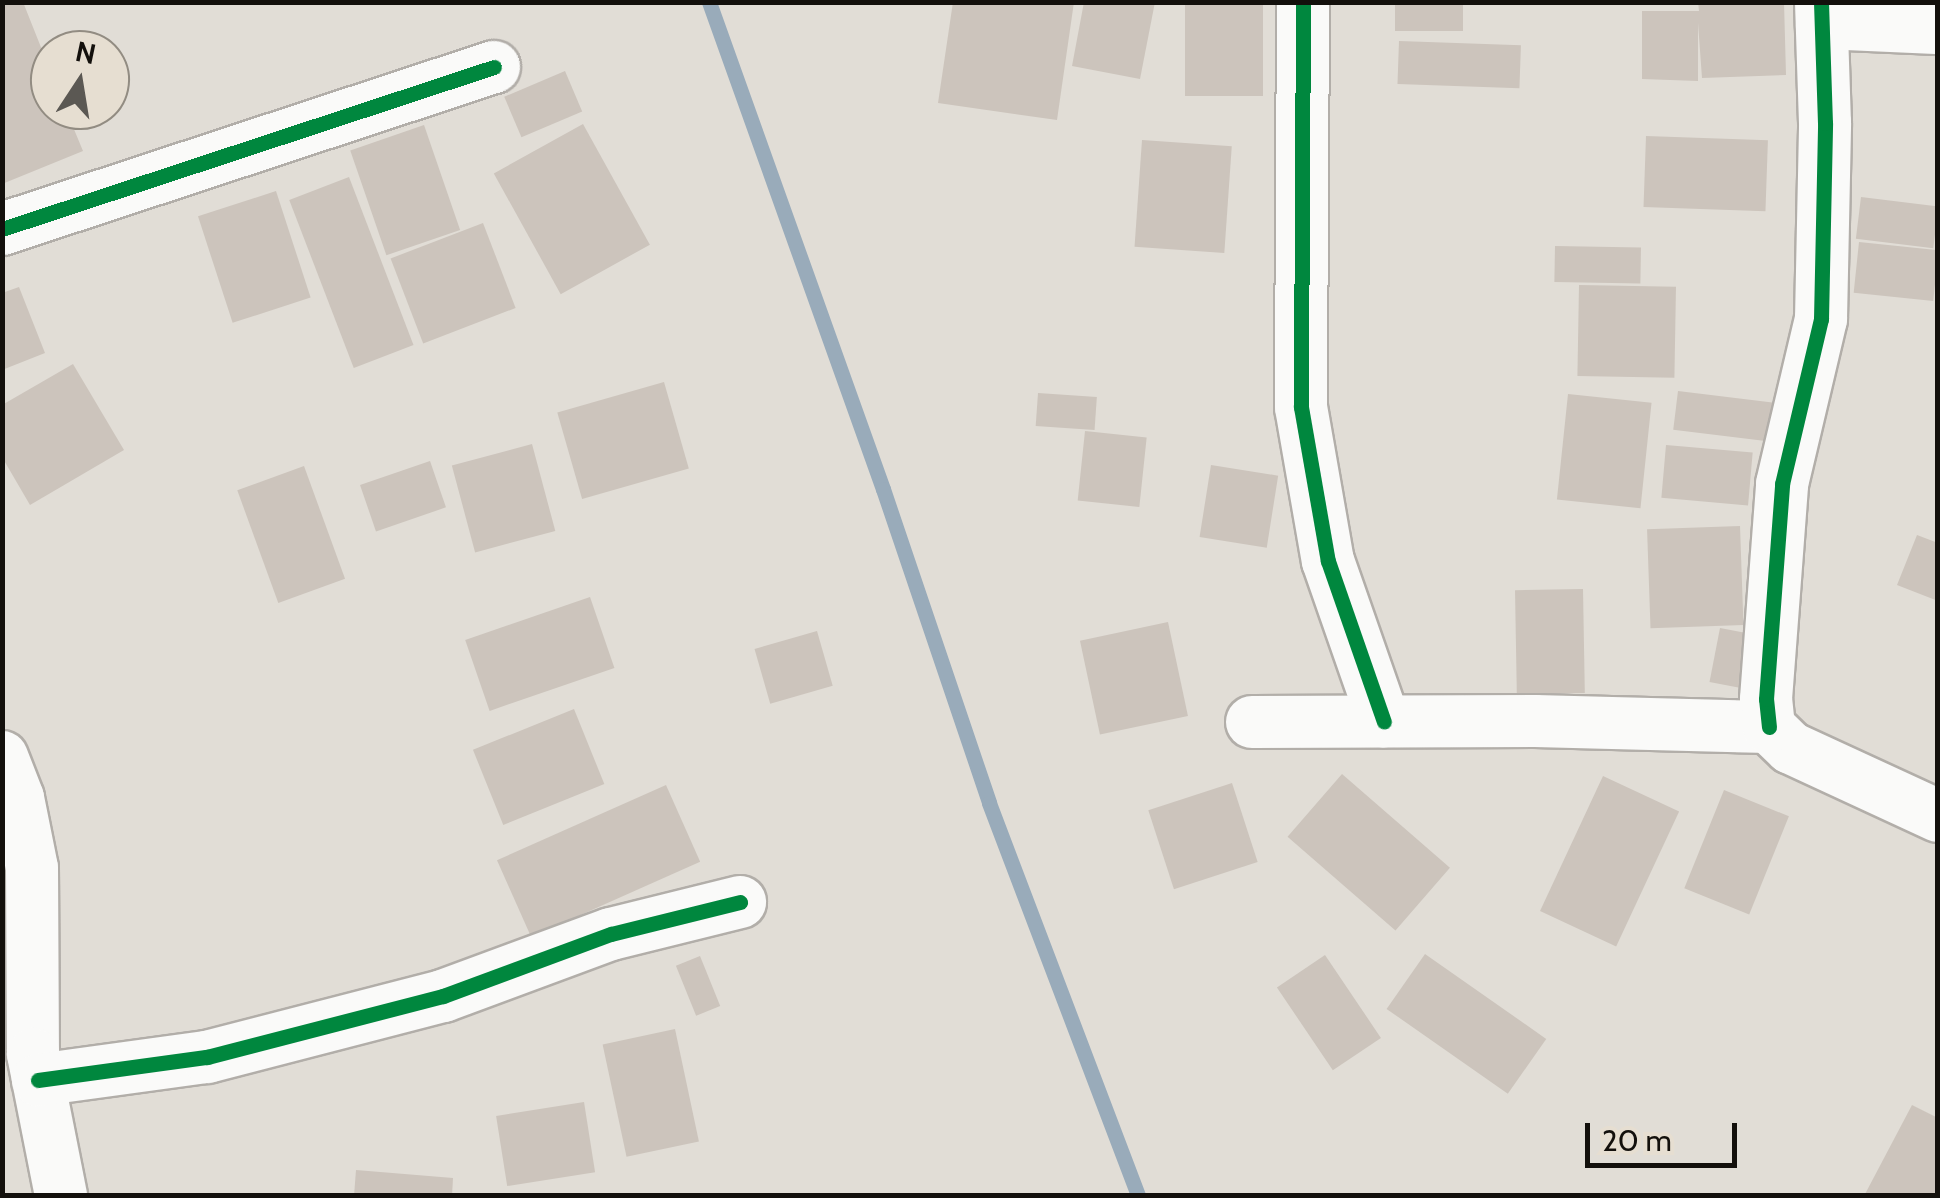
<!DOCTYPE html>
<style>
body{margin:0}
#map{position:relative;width:1940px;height:1198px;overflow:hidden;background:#e1ddd6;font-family:Cabin,sans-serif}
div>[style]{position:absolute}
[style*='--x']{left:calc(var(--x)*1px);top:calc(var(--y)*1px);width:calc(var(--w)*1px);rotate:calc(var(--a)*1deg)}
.stream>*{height:15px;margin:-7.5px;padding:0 7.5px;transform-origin:7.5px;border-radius:7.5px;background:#99abba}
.building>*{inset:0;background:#ccc4bc;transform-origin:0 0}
.roads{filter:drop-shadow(2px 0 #b2aea9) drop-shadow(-2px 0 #b2aea9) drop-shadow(0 2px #b2aea9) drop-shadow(0 -2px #b2aea9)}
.minor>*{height:52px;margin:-26px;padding:0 26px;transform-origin:26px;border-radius:26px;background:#fafaf9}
.cycleway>*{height:15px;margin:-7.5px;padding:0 7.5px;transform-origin:7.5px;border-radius:7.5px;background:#00873e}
span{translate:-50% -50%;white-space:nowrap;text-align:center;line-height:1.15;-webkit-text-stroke:8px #e6ded1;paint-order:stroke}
.frame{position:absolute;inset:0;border:5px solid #13100c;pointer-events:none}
.north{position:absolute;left:30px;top:30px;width:100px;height:100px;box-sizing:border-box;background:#e6ded1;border:2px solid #928c82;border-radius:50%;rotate:12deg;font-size:28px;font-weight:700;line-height:40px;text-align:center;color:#13100c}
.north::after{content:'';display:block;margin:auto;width:35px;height:45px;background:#5b5853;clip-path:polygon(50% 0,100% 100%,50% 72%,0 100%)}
.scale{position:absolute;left:1585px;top:1123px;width:152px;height:45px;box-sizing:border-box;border:5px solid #13100c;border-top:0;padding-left:12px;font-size:30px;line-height:35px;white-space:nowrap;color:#13100c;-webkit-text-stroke:8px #e6ded1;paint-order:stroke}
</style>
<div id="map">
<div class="stream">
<i style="--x:709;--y:2;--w:517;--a:70.34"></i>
<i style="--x:883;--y:489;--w:331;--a:71.3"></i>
<i style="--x:989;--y:803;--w:420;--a:69.2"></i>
</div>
<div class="building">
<i style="clip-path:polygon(2px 2px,23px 2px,50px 70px,50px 110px,66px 110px,83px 151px,2px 184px)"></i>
<i style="clip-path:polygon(953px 2px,1074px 2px,1057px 120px,938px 103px)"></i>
<i style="clip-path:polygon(1084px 2px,1155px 2px,1140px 79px,1072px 66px)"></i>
<i style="left:1185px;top:2px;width:78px;height:94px"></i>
<i style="left:1395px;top:2px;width:68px;height:29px"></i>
<i style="clip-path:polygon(1698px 2px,1784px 2px,1786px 75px,1702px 78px,1698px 23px,1698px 81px,1642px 79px,1642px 11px,1699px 11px)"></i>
<i style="left:1399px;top:41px;width:122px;height:43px;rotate:2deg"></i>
<i style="left:565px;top:71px;width:44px;height:66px;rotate:67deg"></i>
<i style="left:583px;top:124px;width:138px;height:102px;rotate:61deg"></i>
<i style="left:424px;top:125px;width:111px;height:78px;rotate:71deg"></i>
<i style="left:1646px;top:136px;width:122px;height:71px;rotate:2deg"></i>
<i style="left:1142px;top:140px;width:90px;height:107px;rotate:4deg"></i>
<i style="left:349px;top:177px;width:180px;height:64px;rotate:69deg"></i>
<i style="left:276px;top:191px;width:112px;height:82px;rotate:72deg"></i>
<i style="left:1861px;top:197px;width:78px;height:42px;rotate:7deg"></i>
<i style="left:483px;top:223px;width:91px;height:99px;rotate:69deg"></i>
<i style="left:1859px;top:242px;width:80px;height:51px;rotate:6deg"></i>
<i style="left:1555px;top:246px;width:86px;height:36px;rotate:1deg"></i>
<i style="left:1579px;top:285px;width:97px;height:91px;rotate:1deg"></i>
<i style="clip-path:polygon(19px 287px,45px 353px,2px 370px,2px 293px)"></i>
<i style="clip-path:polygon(73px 364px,124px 450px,30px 505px,2px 457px,2px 405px)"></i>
<i style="left:664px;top:382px;width:90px;height:111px;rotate:74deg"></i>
<i style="left:1678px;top:391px;width:95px;height:39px;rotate:7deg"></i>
<i style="left:1038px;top:393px;width:59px;height:33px;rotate:4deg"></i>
<i style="left:1568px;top:394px;width:84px;height:106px;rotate:6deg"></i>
<i style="left:1085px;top:431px;width:62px;height:70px;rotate:6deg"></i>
<i style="left:532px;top:444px;width:90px;height:83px;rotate:75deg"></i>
<i style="left:1666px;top:445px;width:87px;height:53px;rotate:5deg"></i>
<i style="left:430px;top:461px;width:49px;height:74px;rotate:71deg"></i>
<i style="left:1211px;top:465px;width:68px;height:73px;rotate:9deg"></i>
<i style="left:304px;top:466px;width:120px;height:71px;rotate:70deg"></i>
<i style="left:1740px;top:526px;width:99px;height:93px;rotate:88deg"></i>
<i style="clip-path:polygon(1917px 535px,1938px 543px,1938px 601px,1897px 585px)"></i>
<i style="left:1583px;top:589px;width:104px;height:68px;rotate:89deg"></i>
<i style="left:590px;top:597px;width:75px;height:132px;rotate:71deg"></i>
<i style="left:1168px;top:622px;width:96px;height:90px;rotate:78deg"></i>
<i style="left:1720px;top:628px;width:36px;height:55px;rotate:11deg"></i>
<i style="left:817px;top:631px;width:57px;height:65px;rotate:74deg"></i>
<i style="left:574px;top:709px;width:81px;height:109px;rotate:68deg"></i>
<i style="left:1342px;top:774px;width:143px;height:83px;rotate:41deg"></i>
<i style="left:1603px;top:776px;width:84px;height:149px;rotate:25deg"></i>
<i style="left:1232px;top:783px;width:83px;height:88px;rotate:72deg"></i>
<i style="left:666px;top:785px;width:84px;height:185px;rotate:66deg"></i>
<i style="left:1724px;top:790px;width:70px;height:106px;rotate:22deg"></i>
<i style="left:1425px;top:954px;width:148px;height:67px;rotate:35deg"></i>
<i style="left:1325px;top:955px;width:100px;height:58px;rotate:56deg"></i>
<i style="left:700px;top:956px;width:54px;height:26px;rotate:68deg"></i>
<i style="left:675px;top:1029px;width:115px;height:74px;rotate:78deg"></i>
<i style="left:584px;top:1102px;width:71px;height:89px;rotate:81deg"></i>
<i style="clip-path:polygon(1912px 1105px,1938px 1118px,1938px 1196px,1864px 1196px)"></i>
<i style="clip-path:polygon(356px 1170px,453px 1178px,452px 1196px,354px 1196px)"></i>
</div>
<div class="roads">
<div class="minor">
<i style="--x:1303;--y:2;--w:405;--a:90.3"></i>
<i style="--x:1301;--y:407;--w:156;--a:80.1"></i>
<i style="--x:1328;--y:561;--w:170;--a:70.8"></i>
<i style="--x:1822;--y:23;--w:116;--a:2.5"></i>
<i style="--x:2;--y:229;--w:518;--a:-18.23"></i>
<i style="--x:1252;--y:722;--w:283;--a:-0.2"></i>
<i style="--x:1535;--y:721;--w:234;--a:1.5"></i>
<i style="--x:1769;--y:727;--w:30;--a:44"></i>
<i style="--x:1791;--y:748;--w:162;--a:24.8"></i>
<i style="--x:1769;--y:727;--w:28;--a:-96"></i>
<i style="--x:1766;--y:699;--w:216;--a:-85.7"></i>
<i style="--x:1782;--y:484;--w:170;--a:-76.7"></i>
<i style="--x:1821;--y:319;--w:196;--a:-88.8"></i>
<i style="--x:1825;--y:123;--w:121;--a:-91.9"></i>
<i style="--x:2;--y:757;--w:44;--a:68.7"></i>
<i style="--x:18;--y:798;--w:71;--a:78.7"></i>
<i style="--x:32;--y:868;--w:186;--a:89.7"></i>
<i style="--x:33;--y:1054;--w:145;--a:78.8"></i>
<i style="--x:38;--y:1080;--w:171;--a:-7.8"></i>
<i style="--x:207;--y:1057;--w:244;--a:-14.5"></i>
<i style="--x:443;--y:996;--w:179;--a:-20.3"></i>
<i style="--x:611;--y:934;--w:133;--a:-13.9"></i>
</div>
</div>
<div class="cycleway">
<i style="--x:1303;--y:2;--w:405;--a:90.3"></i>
<i style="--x:1301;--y:407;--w:156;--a:80.1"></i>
<i style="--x:1328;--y:561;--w:170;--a:70.8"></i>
<i style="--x:2;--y:229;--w:518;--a:-18.23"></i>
<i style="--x:1769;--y:727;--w:28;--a:-96"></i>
<i style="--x:1766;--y:699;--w:216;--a:-85.7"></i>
<i style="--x:1782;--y:484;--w:170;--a:-76.7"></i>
<i style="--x:1821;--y:319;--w:196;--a:-88.8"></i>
<i style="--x:1825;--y:123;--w:121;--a:-91.9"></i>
<i style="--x:38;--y:1080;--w:171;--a:-7.8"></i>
<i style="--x:207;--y:1057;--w:244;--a:-14.5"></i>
<i style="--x:443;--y:996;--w:179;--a:-20.3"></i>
<i style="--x:611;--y:934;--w:133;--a:-13.9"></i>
</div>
<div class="frame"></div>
<div class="north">N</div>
<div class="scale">20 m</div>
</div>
